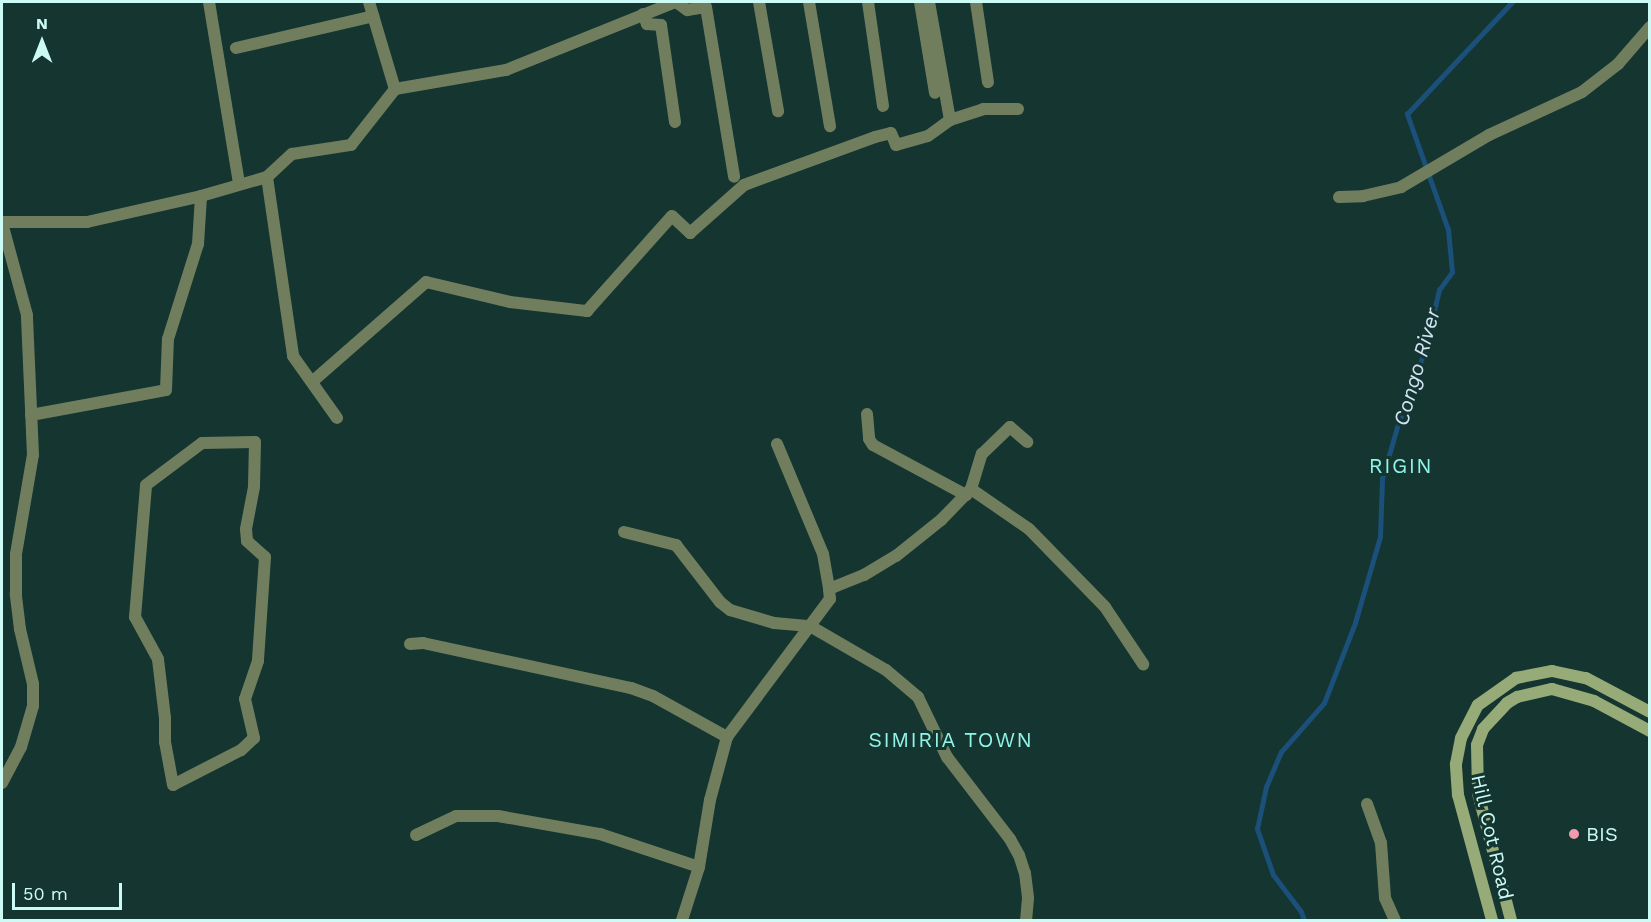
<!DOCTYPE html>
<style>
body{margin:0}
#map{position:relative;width:1651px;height:922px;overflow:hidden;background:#153531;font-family:"Work Sans",sans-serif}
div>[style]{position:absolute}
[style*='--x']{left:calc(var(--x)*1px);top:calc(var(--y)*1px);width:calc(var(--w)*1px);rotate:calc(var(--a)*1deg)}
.stream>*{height:4.5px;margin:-2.25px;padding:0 2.25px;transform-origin:2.25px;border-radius:2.25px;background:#1a507a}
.minor>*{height:12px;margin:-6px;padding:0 6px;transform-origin:6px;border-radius:6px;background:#717e5e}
.secondary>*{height:12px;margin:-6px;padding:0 6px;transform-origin:6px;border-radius:6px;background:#96ab77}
.dots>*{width:16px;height:16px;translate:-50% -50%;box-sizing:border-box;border:3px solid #153531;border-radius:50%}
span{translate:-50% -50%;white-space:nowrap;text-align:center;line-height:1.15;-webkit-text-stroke:6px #153531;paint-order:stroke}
.poi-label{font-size:20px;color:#ccfaf4}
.left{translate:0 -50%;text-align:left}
.street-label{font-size:20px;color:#ccfaf4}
.water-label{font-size:21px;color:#d3e4f4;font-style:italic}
.neighbourhood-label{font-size:21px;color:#90f5e8;letter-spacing:1.5px}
.frame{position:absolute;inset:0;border:3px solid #ccfaf4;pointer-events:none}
.north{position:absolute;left:12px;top:12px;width:60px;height:60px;-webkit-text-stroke:4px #153531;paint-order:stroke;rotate:0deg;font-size:16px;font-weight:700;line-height:24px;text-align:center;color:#ccfaf4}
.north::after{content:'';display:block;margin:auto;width:21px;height:27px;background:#ccfaf4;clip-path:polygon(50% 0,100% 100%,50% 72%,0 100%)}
.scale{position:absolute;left:12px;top:883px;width:110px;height:27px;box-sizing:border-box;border:3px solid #ccfaf4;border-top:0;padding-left:8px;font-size:18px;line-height:21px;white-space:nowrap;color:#ccfaf4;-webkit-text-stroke:4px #153531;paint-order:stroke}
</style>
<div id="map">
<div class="stream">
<i style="--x:1304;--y:920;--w:9;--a:-111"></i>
<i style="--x:1301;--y:912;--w:46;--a:-127.1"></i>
<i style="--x:1273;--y:875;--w:49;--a:-109.2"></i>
<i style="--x:1257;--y:829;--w:43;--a:-77.9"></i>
<i style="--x:1266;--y:787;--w:38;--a:-67"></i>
<i style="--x:1281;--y:752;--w:65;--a:-48.7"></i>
<i style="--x:1324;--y:703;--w:86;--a:-68.8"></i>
<i style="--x:1355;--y:623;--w:90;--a:-73.8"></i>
<i style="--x:1380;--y:537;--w:58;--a:-88"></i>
<i style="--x:1382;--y:479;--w:57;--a:-73.8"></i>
<i style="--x:1398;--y:424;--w:79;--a:-70"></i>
<i style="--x:1425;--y:350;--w:62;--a:-76.9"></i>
<i style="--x:1439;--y:290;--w:22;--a:-54"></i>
<i style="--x:1452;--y:272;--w:42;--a:-95.4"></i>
<i style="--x:1448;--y:230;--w:123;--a:-109.5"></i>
<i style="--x:1407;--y:114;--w:154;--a:-46.8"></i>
</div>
<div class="minor">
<i style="--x:209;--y:2;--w:184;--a:80.6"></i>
<i style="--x:369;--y:2;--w:91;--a:73.4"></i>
<i style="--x:676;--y:2;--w:14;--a:36"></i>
<i style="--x:687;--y:10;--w:19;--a:-9"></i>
<i style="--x:706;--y:7;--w:172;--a:80.6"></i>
<i style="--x:759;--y:2;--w:111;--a:80.1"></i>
<i style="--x:809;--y:2;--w:126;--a:80.4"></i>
<i style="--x:868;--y:2;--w:105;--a:81.8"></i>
<i style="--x:920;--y:2;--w:92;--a:80.6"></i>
<i style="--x:929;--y:2;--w:120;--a:79.9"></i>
<i style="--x:976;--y:2;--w:81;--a:81.5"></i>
<i style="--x:643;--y:14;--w:11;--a:68"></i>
<i style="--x:647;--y:24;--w:14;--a:4"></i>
<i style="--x:661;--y:25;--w:98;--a:81.8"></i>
<i style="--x:236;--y:48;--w:141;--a:-13.1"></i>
<i style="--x:267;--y:177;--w:181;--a:81.7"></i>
<i style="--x:293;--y:356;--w:76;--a:54.6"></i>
<i style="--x:1339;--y:197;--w:24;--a:-2"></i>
<i style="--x:1363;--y:196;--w:39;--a:-13"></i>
<i style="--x:1401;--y:187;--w:102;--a:-30.6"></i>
<i style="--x:1489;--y:135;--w:102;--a:-24.8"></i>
<i style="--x:1582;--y:92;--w:46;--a:-37.9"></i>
<i style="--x:1618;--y:64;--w:49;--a:-49.1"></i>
<i style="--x:2;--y:222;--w:85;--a:0"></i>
<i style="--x:87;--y:222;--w:117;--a:-12.8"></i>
<i style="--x:201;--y:196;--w:69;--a:-16.1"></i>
<i style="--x:267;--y:177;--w:34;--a:-43"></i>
<i style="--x:292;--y:154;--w:60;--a:-8.7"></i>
<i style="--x:351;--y:145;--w:71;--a:-51.8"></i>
<i style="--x:395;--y:89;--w:113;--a:-9.7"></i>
<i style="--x:506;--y:70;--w:182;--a:-21.9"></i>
<i style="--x:313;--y:381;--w:150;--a:-41.2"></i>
<i style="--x:426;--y:282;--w:86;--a:13.4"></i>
<i style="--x:510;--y:302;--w:78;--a:6.7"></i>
<i style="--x:587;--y:311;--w:127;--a:-48.2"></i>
<i style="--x:672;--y:216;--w:25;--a:43"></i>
<i style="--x:690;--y:233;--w:72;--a:-41.6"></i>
<i style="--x:744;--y:185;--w:140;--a:-20.1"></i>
<i style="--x:875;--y:137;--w:16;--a:-14"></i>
<i style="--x:891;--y:133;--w:13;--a:67"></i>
<i style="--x:896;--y:145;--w:33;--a:-16"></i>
<i style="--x:928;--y:136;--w:27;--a:-36"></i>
<i style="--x:950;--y:120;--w:35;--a:-18"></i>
<i style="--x:983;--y:109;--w:35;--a:0"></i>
<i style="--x:867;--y:414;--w:25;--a:85"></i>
<i style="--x:869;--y:439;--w:7;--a:56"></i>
<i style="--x:873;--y:445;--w:106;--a:28.3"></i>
<i style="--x:31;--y:415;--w:137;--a:-10.5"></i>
<i style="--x:166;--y:390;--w:51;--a:-87.8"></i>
<i style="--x:168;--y:339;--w:100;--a:-72.5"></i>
<i style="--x:198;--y:244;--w:48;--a:-86.4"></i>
<i style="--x:255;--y:442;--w:45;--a:91.3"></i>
<i style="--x:254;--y:487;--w:43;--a:100.8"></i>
<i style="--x:246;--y:529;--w:12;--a:85"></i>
<i style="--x:247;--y:541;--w:24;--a:42"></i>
<i style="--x:265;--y:557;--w:104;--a:93.9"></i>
<i style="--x:258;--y:661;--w:40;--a:108.9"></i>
<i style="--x:245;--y:699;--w:40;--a:77"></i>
<i style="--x:254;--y:738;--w:18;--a:137"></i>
<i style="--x:241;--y:750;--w:76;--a:152.8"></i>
<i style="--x:173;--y:785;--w:44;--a:-100.5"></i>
<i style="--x:165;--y:742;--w:24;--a:-90"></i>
<i style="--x:165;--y:718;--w:59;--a:-96.8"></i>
<i style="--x:158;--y:659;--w:48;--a:-118.7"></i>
<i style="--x:135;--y:617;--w:132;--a:-85.2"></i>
<i style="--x:146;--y:485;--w:70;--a:-36.9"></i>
<i style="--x:202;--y:443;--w:53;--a:-1.1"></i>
<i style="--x:777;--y:444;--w:119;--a:67.3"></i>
<i style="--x:823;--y:554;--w:36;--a:80"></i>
<i style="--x:971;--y:489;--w:70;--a:34.6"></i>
<i style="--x:1029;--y:529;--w:109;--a:45.7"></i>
<i style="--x:1105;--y:607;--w:69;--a:56.3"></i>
<i style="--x:624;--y:532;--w:54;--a:14"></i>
<i style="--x:676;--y:545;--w:72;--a:52.3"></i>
<i style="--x:720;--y:602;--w:13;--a:39"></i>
<i style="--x:730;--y:610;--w:46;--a:16.5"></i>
<i style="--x:774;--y:623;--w:36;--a:5"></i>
<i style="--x:810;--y:626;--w:88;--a:30.1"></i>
<i style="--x:886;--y:670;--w:42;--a:40.2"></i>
<i style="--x:918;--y:697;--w:67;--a:64.2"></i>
<i style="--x:947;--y:757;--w:103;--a:52.5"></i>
<i style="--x:1010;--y:839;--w:18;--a:61"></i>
<i style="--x:1019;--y:855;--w:19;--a:72"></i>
<i style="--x:1025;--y:873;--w:25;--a:83"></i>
<i style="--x:1028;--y:898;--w:22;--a:95"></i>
<i style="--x:410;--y:644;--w:13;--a:-4"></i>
<i style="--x:423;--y:643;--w:213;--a:12.2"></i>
<i style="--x:631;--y:688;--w:23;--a:20"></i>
<i style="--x:653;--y:696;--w:85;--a:29"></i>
<i style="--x:2;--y:783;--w:41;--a:-62.2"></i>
<i style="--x:21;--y:747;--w:43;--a:-73.7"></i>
<i style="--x:33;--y:706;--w:22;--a:-90"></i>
<i style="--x:33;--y:684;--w:57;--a:-103.3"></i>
<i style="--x:20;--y:629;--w:35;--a:-97"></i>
<i style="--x:16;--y:594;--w:40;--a:-90"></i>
<i style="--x:16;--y:554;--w:100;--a:-80.3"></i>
<i style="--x:33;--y:455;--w:140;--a:-92.5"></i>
<i style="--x:27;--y:315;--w:95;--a:-105.2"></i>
<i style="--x:1367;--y:804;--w:41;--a:70.3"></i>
<i style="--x:1381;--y:843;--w:55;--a:85.8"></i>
<i style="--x:1385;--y:898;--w:24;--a:66"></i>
<i style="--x:416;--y:835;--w:44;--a:-25.4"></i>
<i style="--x:456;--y:816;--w:42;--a:0"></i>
<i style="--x:498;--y:816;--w:104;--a:10"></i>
<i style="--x:600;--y:834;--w:104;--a:18.4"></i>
<i style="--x:682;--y:920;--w:56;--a:-72.2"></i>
<i style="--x:699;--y:867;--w:68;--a:-80.7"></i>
<i style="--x:710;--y:800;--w:65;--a:-74.9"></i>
<i style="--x:727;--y:737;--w:172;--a:-53.3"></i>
<i style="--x:830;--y:599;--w:10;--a:-96"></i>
<i style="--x:829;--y:589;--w:38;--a:-22"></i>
<i style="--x:864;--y:575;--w:37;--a:-31"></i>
<i style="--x:896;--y:556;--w:58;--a:-38.7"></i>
<i style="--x:941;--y:520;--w:43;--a:-45.9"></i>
<i style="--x:971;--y:489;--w:37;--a:-73"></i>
<i style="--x:982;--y:454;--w:39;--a:-44"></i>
<i style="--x:1010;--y:427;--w:23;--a:41"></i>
</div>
<div class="secondary">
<i style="--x:1492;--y:920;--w:130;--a:-105.2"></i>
<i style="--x:1458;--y:795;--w:31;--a:-94"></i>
<i style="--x:1456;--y:764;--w:26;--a:-79"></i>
<i style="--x:1461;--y:738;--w:37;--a:-63"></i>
<i style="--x:1478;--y:705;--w:47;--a:-35.4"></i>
<i style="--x:1516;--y:678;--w:37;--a:-11"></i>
<i style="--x:1552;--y:671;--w:35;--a:12"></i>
<i style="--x:1586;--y:678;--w:72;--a:28"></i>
<i style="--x:1511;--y:920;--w:131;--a:-104.6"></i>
<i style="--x:1478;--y:793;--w:48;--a:-91.2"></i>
<i style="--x:1477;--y:745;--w:17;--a:-69"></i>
<i style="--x:1483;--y:729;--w:35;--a:-47"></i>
<i style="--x:1507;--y:703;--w:12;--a:-31"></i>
<i style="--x:1517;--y:697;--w:36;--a:-13"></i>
<i style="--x:1552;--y:689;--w:44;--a:15.9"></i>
<i style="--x:1594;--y:701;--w:64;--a:28.2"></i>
</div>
<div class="dots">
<i style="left:1574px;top:834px;background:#f29aad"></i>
</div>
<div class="poi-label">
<span class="left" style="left:1586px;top:834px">BIS</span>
</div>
<div class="street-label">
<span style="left:1492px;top:837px;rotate:77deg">Hill Cot Road</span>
</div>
<div class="water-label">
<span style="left:1417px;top:367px;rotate:-74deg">Congo River</span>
</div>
<div class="neighbourhood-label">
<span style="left:1401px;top:466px">RIGIN</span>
<span style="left:951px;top:740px">SIMIRIA TOWN</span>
</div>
<div class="frame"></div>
<div class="north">N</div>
<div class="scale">50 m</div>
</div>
